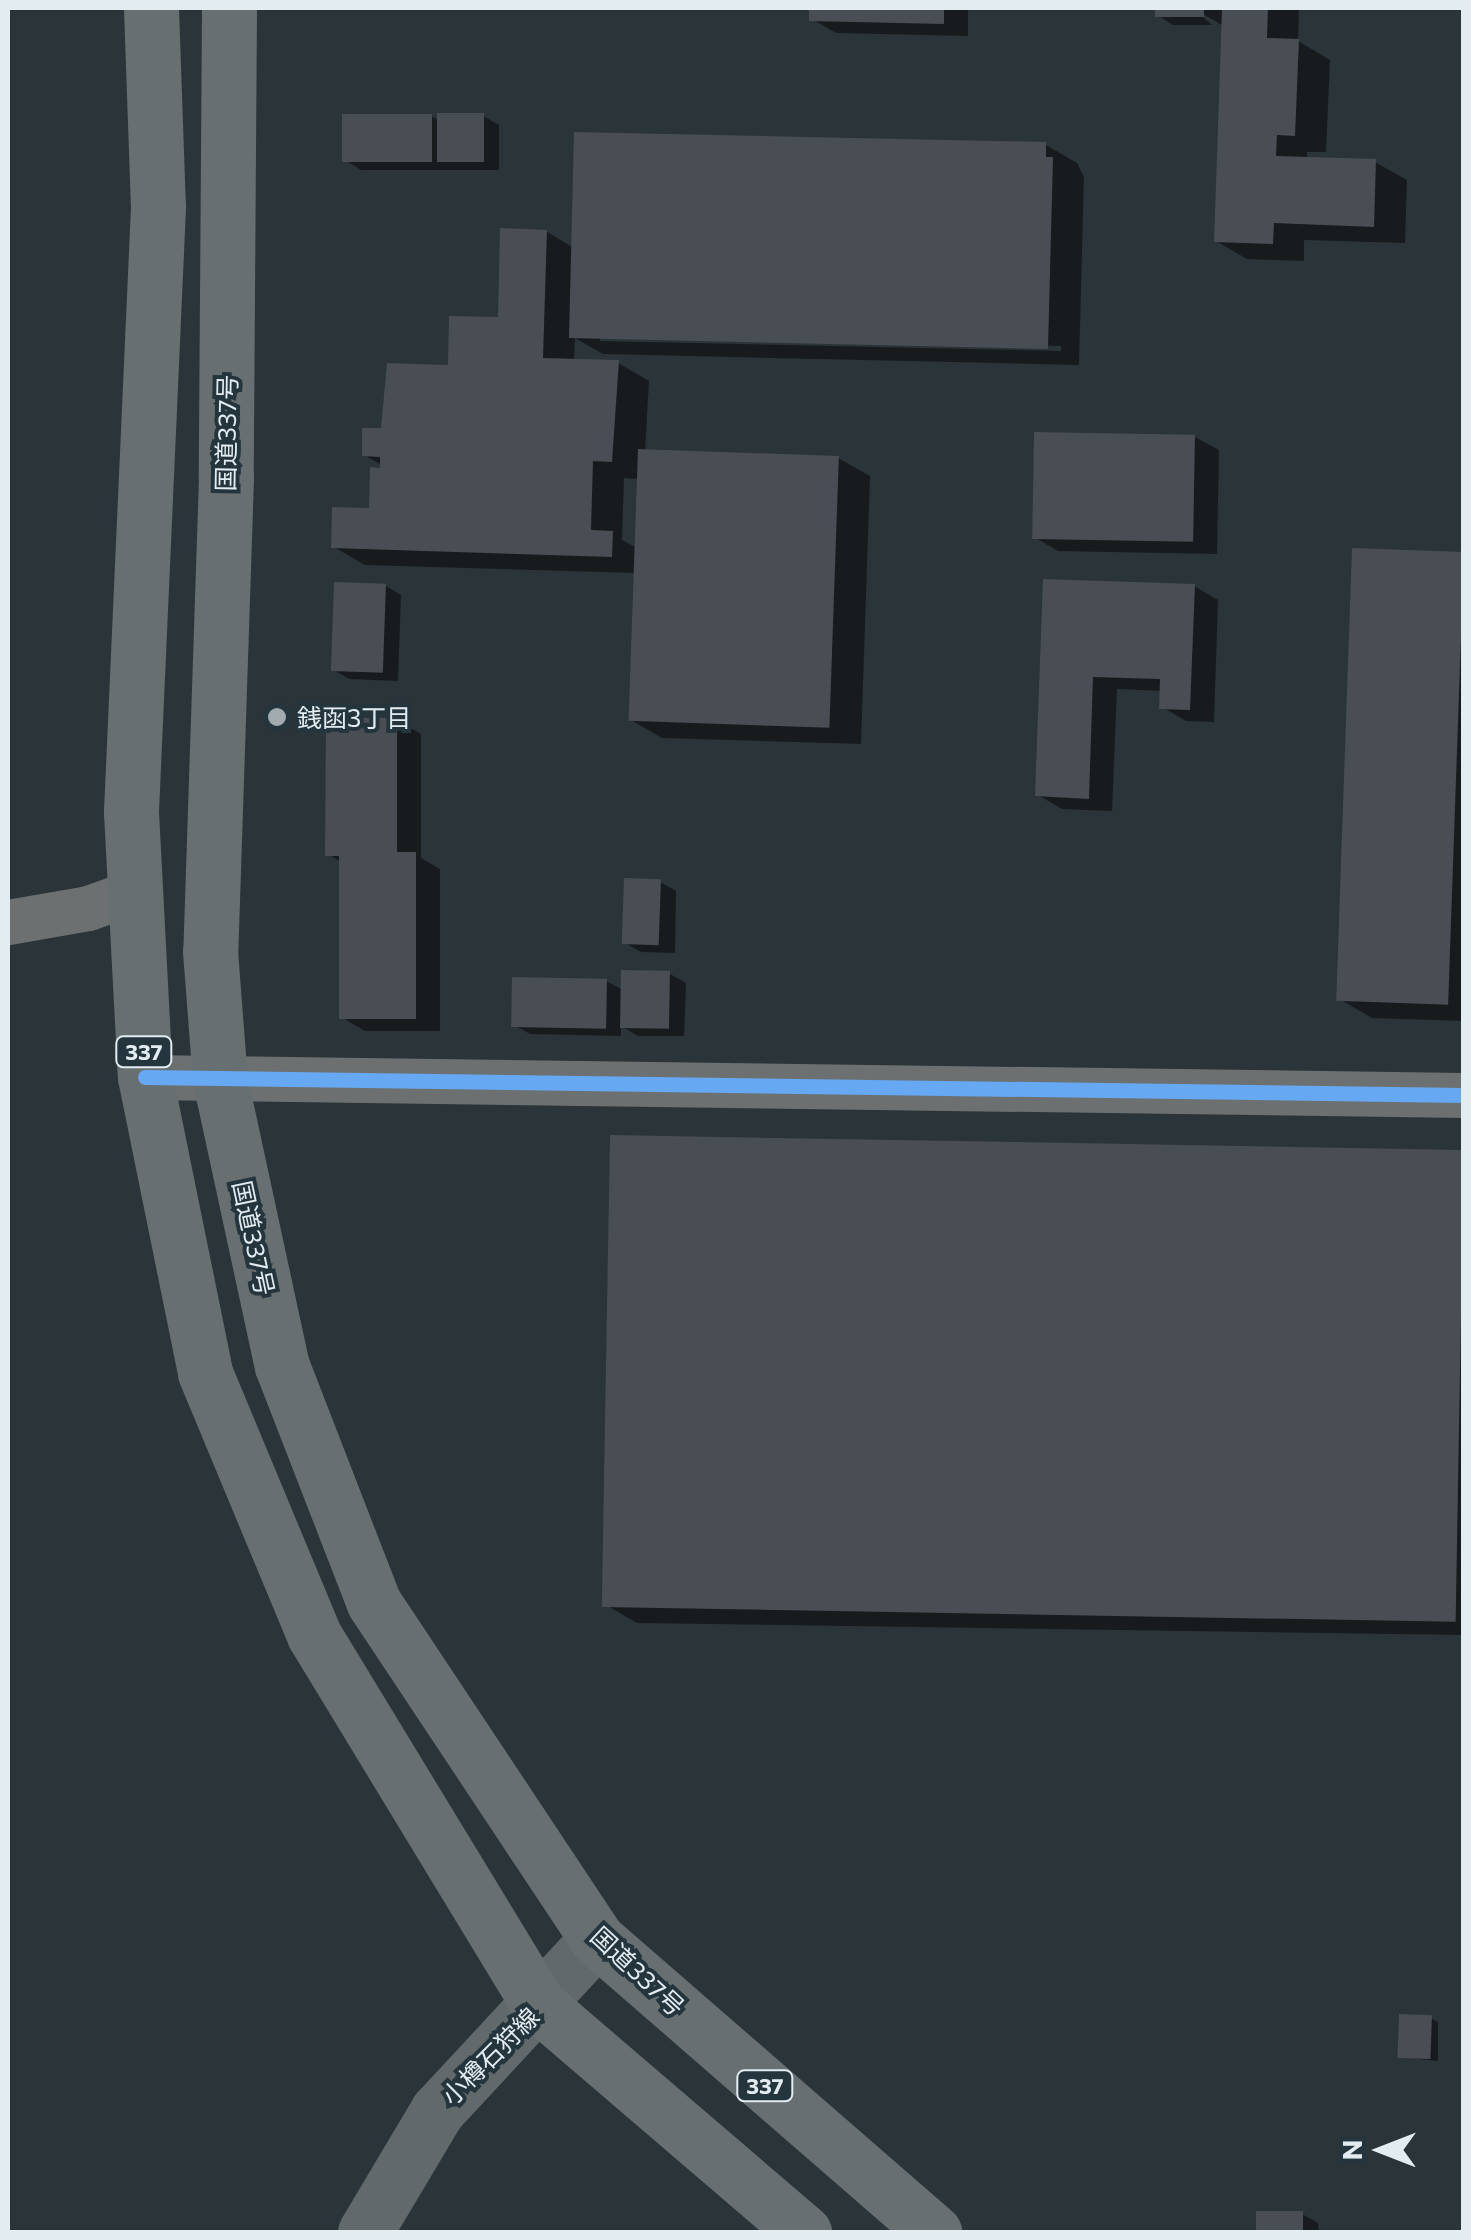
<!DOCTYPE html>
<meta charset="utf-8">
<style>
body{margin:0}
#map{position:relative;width:1471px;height:2240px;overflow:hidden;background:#2b3438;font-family:Commissioner,"Noto Sans JP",sans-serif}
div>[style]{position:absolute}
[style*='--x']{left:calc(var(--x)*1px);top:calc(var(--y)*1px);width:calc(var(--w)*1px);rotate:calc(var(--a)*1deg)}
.shadow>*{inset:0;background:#0007}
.building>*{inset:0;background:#484e53;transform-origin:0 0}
.minor>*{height:45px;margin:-22.5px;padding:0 22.5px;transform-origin:22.5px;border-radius:22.5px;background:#6c7070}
.secondary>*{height:55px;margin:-27.5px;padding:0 27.5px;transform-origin:27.5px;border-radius:27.5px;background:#62696b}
.trunk>*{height:55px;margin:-27.5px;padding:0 27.5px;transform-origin:27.5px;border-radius:27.5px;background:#686f71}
.cycleway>*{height:15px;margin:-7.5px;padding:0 7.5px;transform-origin:7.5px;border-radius:7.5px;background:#66a8f1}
.dots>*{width:28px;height:28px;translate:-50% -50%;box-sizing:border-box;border:5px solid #25353e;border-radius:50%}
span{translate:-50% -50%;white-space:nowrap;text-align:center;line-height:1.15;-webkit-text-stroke:8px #25353e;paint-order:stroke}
.shield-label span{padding:2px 8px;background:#25353e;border:2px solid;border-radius:8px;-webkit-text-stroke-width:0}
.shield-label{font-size:22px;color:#e2ecf1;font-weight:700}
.street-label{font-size:25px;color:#e2ecf1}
.poi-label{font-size:25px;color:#e2ecf1}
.left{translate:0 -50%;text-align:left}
.frame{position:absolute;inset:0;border:10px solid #e2ecf1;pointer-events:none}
.north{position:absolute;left:1331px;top:2100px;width:100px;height:100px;-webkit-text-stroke:8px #25353e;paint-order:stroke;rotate:270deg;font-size:28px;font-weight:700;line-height:40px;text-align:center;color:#e2ecf1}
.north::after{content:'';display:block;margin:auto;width:35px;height:45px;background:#e2ecf1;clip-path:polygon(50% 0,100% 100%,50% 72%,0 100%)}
</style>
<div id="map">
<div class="shadow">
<i style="clip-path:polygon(812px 8px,968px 8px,968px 36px,836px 33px,812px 19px)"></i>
<i style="clip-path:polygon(1157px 8px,1299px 8px,1298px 41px,1330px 60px,1326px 152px,1307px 152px,1307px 159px,1375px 162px,1407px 180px,1405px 243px,1304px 240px,1304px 261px,1247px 259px,1216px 241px,1222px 25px,1194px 9px,1212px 25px,1173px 25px,1157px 15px)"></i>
<i style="clip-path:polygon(431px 116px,440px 121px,483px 116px,499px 125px,499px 170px,361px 170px,345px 160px)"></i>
<i style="clip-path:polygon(evenodd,1046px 145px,1077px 163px,1084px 177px,1079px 365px,603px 354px,575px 338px,574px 361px,618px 363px,649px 381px,645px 452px,838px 458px,870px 476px,861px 744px,662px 738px,631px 720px,636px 573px,365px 565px,334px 547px,372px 510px,382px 465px,364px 455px,500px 320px,547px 232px,574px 248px,1046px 145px,600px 336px,1061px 346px,1061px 351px,600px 341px,600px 336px,1046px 145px,624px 478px,639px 479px,637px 548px,622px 540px,624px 478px)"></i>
<i style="clip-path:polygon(1195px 437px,1219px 450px,1217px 554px,1058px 551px,1034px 537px)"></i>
<i style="clip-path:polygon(1464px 554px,1464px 1021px,1372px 1018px,1341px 1000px)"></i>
<i style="clip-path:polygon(1045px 581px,1194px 586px,1218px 600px,1214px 722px,1186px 721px,1162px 707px,1162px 691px,1117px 689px,1112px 811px,1062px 809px,1038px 795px)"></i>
<i style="clip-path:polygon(386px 586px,401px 595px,398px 681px,349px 679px,334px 670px)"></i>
<i style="clip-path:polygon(397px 720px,421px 734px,421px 858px,440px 869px,440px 1031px,365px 1031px,341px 1017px,341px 862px,328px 854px)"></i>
<i style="clip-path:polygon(660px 882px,676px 891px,675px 953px,641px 952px,625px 943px)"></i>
<i style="clip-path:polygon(670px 974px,686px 983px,684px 1036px,638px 1036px,621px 1026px,621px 1036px,530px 1034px,514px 1025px,606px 981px,623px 990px)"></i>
<i style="clip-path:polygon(1464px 1149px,1464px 1635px,637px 1623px,606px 1605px)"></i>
<i style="clip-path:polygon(1431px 2018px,1438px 2022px,1438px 2061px,1400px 2057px)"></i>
<i style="clip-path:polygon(1258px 2214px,1302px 2214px,1318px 2223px,1319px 2232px,1258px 2232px)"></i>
</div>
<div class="building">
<i style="clip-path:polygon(809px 8px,944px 8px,944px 24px,809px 21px)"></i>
<i style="left:1155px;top:8px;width:49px;height:9px"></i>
<i style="clip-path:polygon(1222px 8px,1268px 8px,1267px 38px,1299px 39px,1295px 136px,1277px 135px,1276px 156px,1376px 159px,1374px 227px,1274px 223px,1273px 244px,1214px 242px)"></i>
<i style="left:437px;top:113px;width:47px;height:49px"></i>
<i style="left:342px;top:114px;width:90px;height:48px"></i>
<i style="clip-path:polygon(574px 132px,1046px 142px,1046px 157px,1053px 157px,1048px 349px,569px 338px)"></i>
<i style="clip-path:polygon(500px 228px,547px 230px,543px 358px,619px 360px,612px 462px,593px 461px,591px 530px,613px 531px,612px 557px,331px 548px,332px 507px,369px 508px,370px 467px,380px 468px,380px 457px,362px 456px,362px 428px,381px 428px,387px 363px,448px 365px,449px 316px,498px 317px)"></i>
<i style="left:1034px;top:432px;width:161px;height:107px;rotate:1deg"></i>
<i style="left:638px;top:449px;width:201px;height:272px;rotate:2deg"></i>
<i style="left:1352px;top:548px;width:112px;height:453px;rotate:2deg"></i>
<i style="clip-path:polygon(1043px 579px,1195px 584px,1190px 710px,1159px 709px,1160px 679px,1093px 677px,1089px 799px,1035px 796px)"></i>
<i style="left:334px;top:582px;width:52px;height:89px;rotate:2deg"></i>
<i style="clip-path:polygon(326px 718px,397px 718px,397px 852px,416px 852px,416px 1019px,339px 1019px,339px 856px,325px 856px)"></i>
<i style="left:624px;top:878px;width:37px;height:66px;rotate:2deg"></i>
<i style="left:621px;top:970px;width:49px;height:58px;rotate:1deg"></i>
<i style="left:512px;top:977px;width:95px;height:50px;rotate:1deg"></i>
<i style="left:610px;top:1135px;width:854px;height:472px;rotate:1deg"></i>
<i style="left:1399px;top:2014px;width:33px;height:44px;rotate:2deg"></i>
<i style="left:1303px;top:2211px;width:21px;height:47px;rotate:90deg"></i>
</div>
<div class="minor">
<i style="--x:8;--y:922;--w:81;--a:-9.9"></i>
<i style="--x:88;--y:908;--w:51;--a:-19.5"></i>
<i style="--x:145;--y:1077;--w:1319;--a:0.78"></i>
</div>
<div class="secondary">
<i style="--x:365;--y:2232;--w:141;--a:-59.2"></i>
<i style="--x:437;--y:2111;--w:235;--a:-47.1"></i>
</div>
<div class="trunk">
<i style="--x:151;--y:8;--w:199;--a:88"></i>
<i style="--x:158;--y:207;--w:606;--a:92.56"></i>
<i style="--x:131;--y:812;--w:265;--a:87"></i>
<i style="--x:145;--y:1077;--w:302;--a:78.5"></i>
<i style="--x:205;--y:1373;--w:284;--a:67.4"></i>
<i style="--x:314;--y:1635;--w:434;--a:58.7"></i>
<i style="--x:540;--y:2006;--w:348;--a:40.6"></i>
<i style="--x:229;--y:8;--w:470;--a:90.4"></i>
<i style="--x:226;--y:478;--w:473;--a:91.9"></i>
<i style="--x:210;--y:951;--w:129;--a:85.6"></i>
<i style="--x:220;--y:1080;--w:293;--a:77.8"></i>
<i style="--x:282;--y:1366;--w:254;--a:68.8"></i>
<i style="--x:374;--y:1603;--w:403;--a:56.4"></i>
<i style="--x:597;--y:1939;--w:447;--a:41"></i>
</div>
<div class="cycleway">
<i style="--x:145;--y:1077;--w:1319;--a:0.78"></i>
</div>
<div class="dots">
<i style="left:277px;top:717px;background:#a2acb0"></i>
</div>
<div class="shield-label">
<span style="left:144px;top:1052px">337</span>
<span style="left:765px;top:2086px">337</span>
</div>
<div class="street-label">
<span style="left:226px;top:433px;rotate:-89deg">国道337号</span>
<span style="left:254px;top:1238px;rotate:78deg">国道337号</span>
<span style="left:638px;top:1971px;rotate:43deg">国道337号</span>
<span style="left:490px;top:2056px;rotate:-45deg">小樽石狩線</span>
</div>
<div class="poi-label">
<span class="left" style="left:297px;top:717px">銭函3丁目</span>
</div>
<div class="frame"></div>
<div class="north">N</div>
</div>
